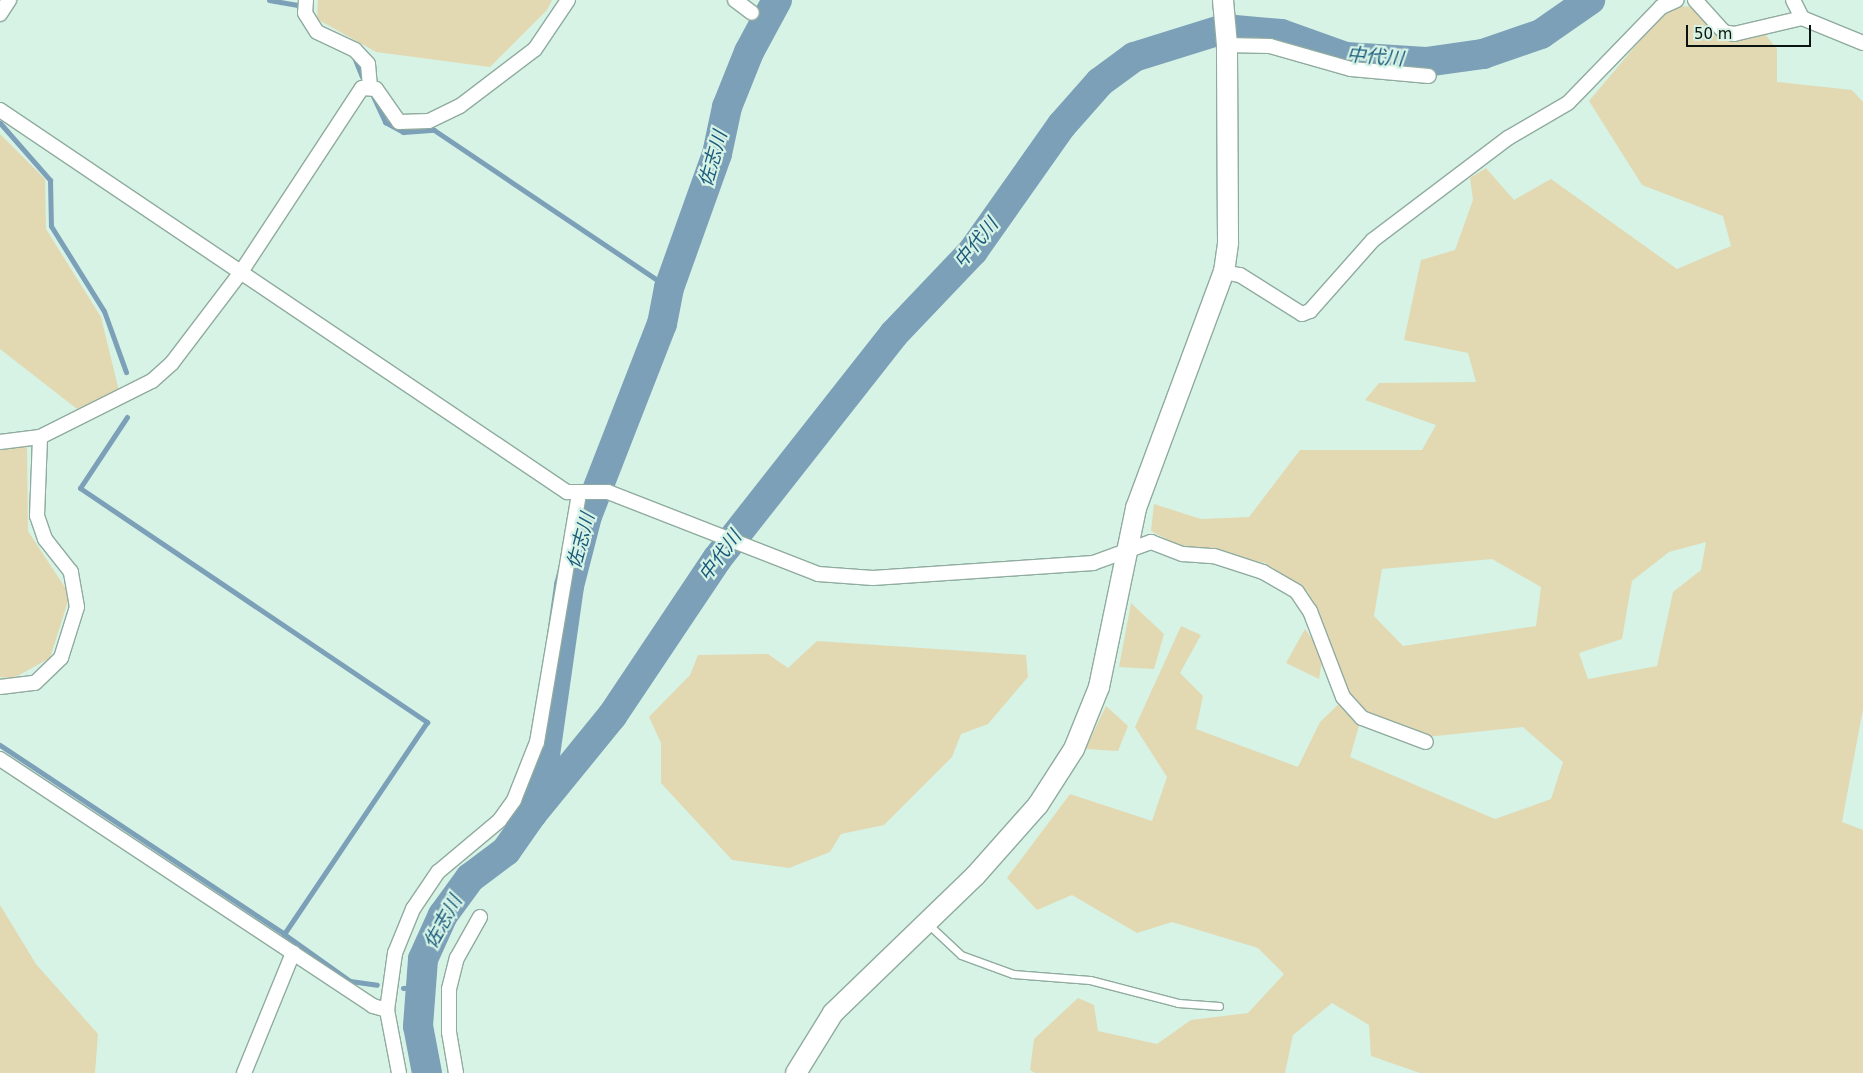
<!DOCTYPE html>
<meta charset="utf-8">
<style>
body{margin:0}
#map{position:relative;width:1863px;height:1073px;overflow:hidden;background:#d6f3e6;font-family:"DejaVu Sans","Noto Sans JP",sans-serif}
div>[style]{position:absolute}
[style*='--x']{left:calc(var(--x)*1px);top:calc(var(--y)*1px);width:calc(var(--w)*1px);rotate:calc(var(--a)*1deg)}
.green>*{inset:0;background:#e2d9b3}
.stream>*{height:5px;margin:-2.5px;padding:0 2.5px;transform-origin:2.5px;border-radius:2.5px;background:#7ba0b8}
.river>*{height:30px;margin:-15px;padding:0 15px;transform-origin:15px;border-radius:15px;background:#7ba0b8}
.roads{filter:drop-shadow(1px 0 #90ab9f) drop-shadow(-1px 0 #90ab9f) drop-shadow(0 1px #90ab9f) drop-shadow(0 -1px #90ab9f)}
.lane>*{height:7px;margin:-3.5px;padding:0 3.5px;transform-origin:3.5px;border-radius:3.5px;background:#fff}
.street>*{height:14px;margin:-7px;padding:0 7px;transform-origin:7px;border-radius:7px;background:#fff}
.secondary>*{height:20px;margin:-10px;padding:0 10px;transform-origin:10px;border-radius:10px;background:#fff}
span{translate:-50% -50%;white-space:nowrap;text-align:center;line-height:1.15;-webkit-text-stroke:4.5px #d6f3e6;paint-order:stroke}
.water-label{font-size:19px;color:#1a5a7b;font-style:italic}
.scale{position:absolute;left:1686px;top:25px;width:125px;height:22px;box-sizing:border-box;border:2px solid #09130f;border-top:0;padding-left:6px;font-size:15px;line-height:18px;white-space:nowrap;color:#09130f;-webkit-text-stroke:4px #d6f3e6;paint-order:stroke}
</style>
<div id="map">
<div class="green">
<i style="clip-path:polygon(318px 0,552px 0,547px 10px,490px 67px,376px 52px,317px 19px)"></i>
<i style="clip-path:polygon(evenodd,1669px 6px,1699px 7px,1724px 41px,1765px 34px,1777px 49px,1777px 82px,1852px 90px,1863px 102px,1863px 709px,1842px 822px,1863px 830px,1863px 1073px,1420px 1073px,1371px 1056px,1369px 1025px,1332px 1003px,1293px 1035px,1285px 1073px,1035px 1073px,1030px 1070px,1034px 1039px,1078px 998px,1094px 1005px,1098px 1031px,1157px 1044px,1191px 1020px,1248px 1013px,1284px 974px,1258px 948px,1172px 922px,1137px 933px,1072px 895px,1037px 910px,1007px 878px,1070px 794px,1152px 821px,1167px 777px,1135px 727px,1181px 626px,1201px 635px,1180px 673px,1203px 696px,1196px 729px,1298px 767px,1320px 722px,1348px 695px,1308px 592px,1265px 563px,1178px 545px,1151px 531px,1154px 504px,1201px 519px,1249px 517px,1300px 450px,1422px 450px,1436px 425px,1365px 400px,1379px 383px,1476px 382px,1468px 353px,1404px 340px,1421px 260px,1455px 250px,1473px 200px,1470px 178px,1486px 168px,1514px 200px,1551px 179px,1677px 269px,1731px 246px,1723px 216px,1642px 185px,1589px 101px,1669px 6px,1706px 542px,1701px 570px,1673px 592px,1657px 666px,1588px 679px,1579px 653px,1622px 639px,1632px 581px,1669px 552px,1706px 542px,1669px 6px,1492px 559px,1541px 587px,1536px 626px,1403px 646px,1374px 616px,1382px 569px,1492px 559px,1669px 6px,1363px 712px,1426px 737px,1523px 727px,1563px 762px,1551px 799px,1495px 819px,1350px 757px,1363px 712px)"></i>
<i style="clip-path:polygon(0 134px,45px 179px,46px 229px,101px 317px,119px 391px,77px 409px,0 349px)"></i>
<i style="clip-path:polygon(27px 446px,28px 531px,70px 595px,50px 658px,12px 679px,0 677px,0 447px)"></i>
<i style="clip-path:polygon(1131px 603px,1164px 634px,1154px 669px,1119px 667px)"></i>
<i style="clip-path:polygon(1305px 629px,1323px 655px,1319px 679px,1286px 663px)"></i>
<i style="clip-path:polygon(817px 641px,1026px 655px,1028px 677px,988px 724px,961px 734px,952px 757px,884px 825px,841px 834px,830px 852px,789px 868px,732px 860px,661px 783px,661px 743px,649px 717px,690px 675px,698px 655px,768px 654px,788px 668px)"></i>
<i style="clip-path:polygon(1106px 706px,1128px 726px,1118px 751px,1085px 749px)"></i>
<i style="clip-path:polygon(0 905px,36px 964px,98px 1034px,95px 1073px,0 1073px)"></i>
</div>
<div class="stream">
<i style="--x:269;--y:0;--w:29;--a:10"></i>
<i style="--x:298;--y:5;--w:8;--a:67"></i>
<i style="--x:354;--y:57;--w:22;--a:68"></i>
<i style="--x:373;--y:96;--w:29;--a:65"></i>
<i style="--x:385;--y:122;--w:21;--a:29"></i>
<i style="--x:403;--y:132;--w:31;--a:-4"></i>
<i style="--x:434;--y:130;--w:283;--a:33.9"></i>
<i style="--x:0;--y:123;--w:76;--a:48.7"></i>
<i style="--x:50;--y:180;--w:46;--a:88.8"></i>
<i style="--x:51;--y:226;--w:100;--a:58.1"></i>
<i style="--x:104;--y:311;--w:65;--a:70.2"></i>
<i style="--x:127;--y:417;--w:85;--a:123.5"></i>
<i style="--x:80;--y:488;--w:419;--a:34"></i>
<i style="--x:427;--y:722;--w:256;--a:124"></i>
<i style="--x:284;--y:934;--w:81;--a:35.5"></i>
<i style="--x:350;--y:981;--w:27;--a:8"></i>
<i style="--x:0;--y:745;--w:341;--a:33.6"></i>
<i style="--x:403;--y:988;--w:15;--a:-4"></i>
</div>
<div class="river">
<i style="--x:532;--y:814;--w:127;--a:-50.8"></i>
<i style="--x:612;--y:716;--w:189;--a:-56.2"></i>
<i style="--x:717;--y:559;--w:286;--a:-51.8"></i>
<i style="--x:894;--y:334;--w:115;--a:-46.4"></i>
<i style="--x:973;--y:251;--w:154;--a:-54.8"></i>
<i style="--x:1062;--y:125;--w:57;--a:-48.5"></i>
<i style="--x:1100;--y:82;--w:42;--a:-36.3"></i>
<i style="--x:1134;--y:57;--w:94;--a:-17.3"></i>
<i style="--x:1224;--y:29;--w:57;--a:5"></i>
<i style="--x:1281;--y:34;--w:69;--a:19.5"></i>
<i style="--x:1346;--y:57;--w:80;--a:3.6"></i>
<i style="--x:1426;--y:62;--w:58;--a:-8"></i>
<i style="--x:1483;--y:54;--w:61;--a:-19"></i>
<i style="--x:1541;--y:34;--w:60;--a:-34.8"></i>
<i style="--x:427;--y:1073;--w:48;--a:-100.8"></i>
<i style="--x:418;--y:1026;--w:67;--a:-85.7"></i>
<i style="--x:423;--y:959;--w:48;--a:-65.6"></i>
<i style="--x:443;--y:915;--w:46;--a:-53.9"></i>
<i style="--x:470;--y:878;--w:45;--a:-36.9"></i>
<i style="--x:506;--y:851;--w:45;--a:-54.9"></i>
<i style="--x:532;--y:814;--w:39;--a:-75"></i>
<i style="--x:542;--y:776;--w:192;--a:-81.9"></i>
<i style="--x:569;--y:586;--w:72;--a:-75.6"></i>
<i style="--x:587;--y:516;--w:206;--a:-68.7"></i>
<i style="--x:662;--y:324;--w:37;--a:-79"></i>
<i style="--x:669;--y:288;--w:142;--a:-70.3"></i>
<i style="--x:717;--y:154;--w:48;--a:-78"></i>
<i style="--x:727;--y:107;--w:59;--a:-68.2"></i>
<i style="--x:749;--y:52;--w:59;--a:-61.7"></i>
</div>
<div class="roads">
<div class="lane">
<i style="--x:928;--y:924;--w:45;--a:43.2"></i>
<i style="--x:961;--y:955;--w:55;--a:20.1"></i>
<i style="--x:1013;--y:974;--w:77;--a:4.5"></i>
<i style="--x:1090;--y:980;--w:91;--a:14.6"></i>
<i style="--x:1178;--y:1003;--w:41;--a:4.2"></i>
</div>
<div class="street">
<i style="--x:306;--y:0;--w:13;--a:94"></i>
<i style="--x:305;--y:13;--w:22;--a:58"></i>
<i style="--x:317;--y:32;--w:42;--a:25.3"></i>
<i style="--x:355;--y:50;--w:19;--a:47"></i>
<i style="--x:368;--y:64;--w:22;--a:85"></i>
<i style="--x:735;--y:0;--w:21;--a:37"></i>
<i style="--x:1695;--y:0;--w:43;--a:47.8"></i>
<i style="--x:1724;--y:32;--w:10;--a:11"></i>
<i style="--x:1734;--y:34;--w:70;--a:-13.2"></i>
<i style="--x:1802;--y:18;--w:66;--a:22.3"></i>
<i style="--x:1793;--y:0;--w:20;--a:63"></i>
<i style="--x:0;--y:14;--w:17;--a:-57"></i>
<i style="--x:1227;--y:45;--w:43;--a:1.3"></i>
<i style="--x:1270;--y:46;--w:84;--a:15.9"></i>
<i style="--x:1351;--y:69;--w:78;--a:5.1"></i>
<i style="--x:0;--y:110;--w:684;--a:33.97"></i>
<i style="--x:567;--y:492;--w:41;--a:0"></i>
<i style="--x:608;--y:492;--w:225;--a:21.3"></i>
<i style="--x:818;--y:574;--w:55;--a:4.2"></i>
<i style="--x:873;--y:578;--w:221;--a:-3.9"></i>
<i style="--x:1093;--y:563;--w:62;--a:-19.9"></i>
<i style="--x:1151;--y:542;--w:34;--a:21"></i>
<i style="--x:1183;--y:554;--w:31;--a:4"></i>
<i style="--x:1214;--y:556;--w:52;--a:18.1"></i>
<i style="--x:1263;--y:572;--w:39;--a:30"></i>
<i style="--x:1297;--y:592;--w:23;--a:56"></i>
<i style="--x:1310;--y:611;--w:92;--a:69"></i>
<i style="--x:1343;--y:697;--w:28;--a:48"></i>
<i style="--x:1362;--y:718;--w:68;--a:20.6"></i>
<i style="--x:1224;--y:272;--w:16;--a:11"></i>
<i style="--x:1240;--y:275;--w:73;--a:32.2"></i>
<i style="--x:1302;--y:314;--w:9;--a:-21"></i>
<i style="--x:1310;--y:311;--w:95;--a:-48.4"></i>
<i style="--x:1373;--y:240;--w:169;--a:-37.1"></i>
<i style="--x:1508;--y:138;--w:69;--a:-30.3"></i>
<i style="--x:1568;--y:103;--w:134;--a:-45.9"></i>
<i style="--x:1661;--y:7;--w:17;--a:-24"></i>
<i style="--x:0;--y:442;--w:40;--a:-7.1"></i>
<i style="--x:0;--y:687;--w:35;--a:-7"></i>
<i style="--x:35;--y:683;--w:36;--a:-44"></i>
<i style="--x:61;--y:658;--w:53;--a:-72.6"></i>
<i style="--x:77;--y:607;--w:36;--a:-100"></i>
<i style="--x:71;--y:572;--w:42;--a:-128.2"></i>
<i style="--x:45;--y:539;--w:24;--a:-109"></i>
<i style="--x:37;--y:516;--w:79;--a:-87.8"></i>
<i style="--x:40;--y:437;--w:125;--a:-26.6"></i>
<i style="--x:152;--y:381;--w:27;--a:-42"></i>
<i style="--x:172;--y:363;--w:114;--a:-52.8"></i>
<i style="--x:241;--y:272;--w:220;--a:-56.7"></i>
<i style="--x:362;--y:88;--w:14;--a:4"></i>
<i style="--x:376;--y:89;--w:40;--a:55.1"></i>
<i style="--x:399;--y:122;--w:30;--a:-2"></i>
<i style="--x:429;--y:121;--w:34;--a:-26"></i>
<i style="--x:460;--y:106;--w:94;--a:-37.2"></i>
<i style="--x:535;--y:49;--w:59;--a:-56"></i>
<i style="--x:0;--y:759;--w:447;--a:33.5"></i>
<i style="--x:373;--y:1006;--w:15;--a:16"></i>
<i style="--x:244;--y:1073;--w:130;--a:-67.8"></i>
<i style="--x:399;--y:1073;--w:64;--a:-100.8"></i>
<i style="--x:387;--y:1010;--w:58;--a:-82"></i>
<i style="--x:395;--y:953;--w:48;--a:-67.8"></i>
<i style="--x:413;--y:909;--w:45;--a:-56"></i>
<i style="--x:438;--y:872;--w:80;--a:-39.9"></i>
<i style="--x:499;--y:821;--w:26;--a:-54"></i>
<i style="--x:514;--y:800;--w:62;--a:-68.4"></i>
<i style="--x:537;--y:742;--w:252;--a:-80.4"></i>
<i style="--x:456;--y:1073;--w:42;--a:-99.7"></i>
<i style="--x:449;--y:1032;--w:43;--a:-90"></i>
<i style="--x:449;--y:989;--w:32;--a:-76"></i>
<i style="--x:457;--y:958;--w:47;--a:-60.7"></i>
</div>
<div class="secondary">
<i style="--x:796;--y:1073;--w:70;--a:-58.3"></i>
<i style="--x:833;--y:1013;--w:197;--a:-44"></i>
<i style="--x:975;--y:876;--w:95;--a:-48.4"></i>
<i style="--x:1038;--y:805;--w:67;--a:-57.3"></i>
<i style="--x:1074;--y:749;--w:67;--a:-68"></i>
<i style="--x:1099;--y:687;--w:183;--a:-78.3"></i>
<i style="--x:1136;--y:508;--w:252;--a:-69.6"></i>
<i style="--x:1224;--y:272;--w:30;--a:-82"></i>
<i style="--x:1228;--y:242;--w:197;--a:-90.3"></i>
<i style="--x:1227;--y:45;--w:45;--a:-95.1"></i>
</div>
</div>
<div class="water-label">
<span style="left:1375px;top:57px;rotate:5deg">中代川</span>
<span style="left:713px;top:159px;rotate:-74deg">佐志川</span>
<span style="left:976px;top:243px;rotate:-51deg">中代川</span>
<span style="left:581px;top:541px;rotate:-75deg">佐志川</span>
<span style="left:720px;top:556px;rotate:-53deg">中代川</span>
<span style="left:443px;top:922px;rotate:-61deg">佐志川</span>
</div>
<div class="scale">50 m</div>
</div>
